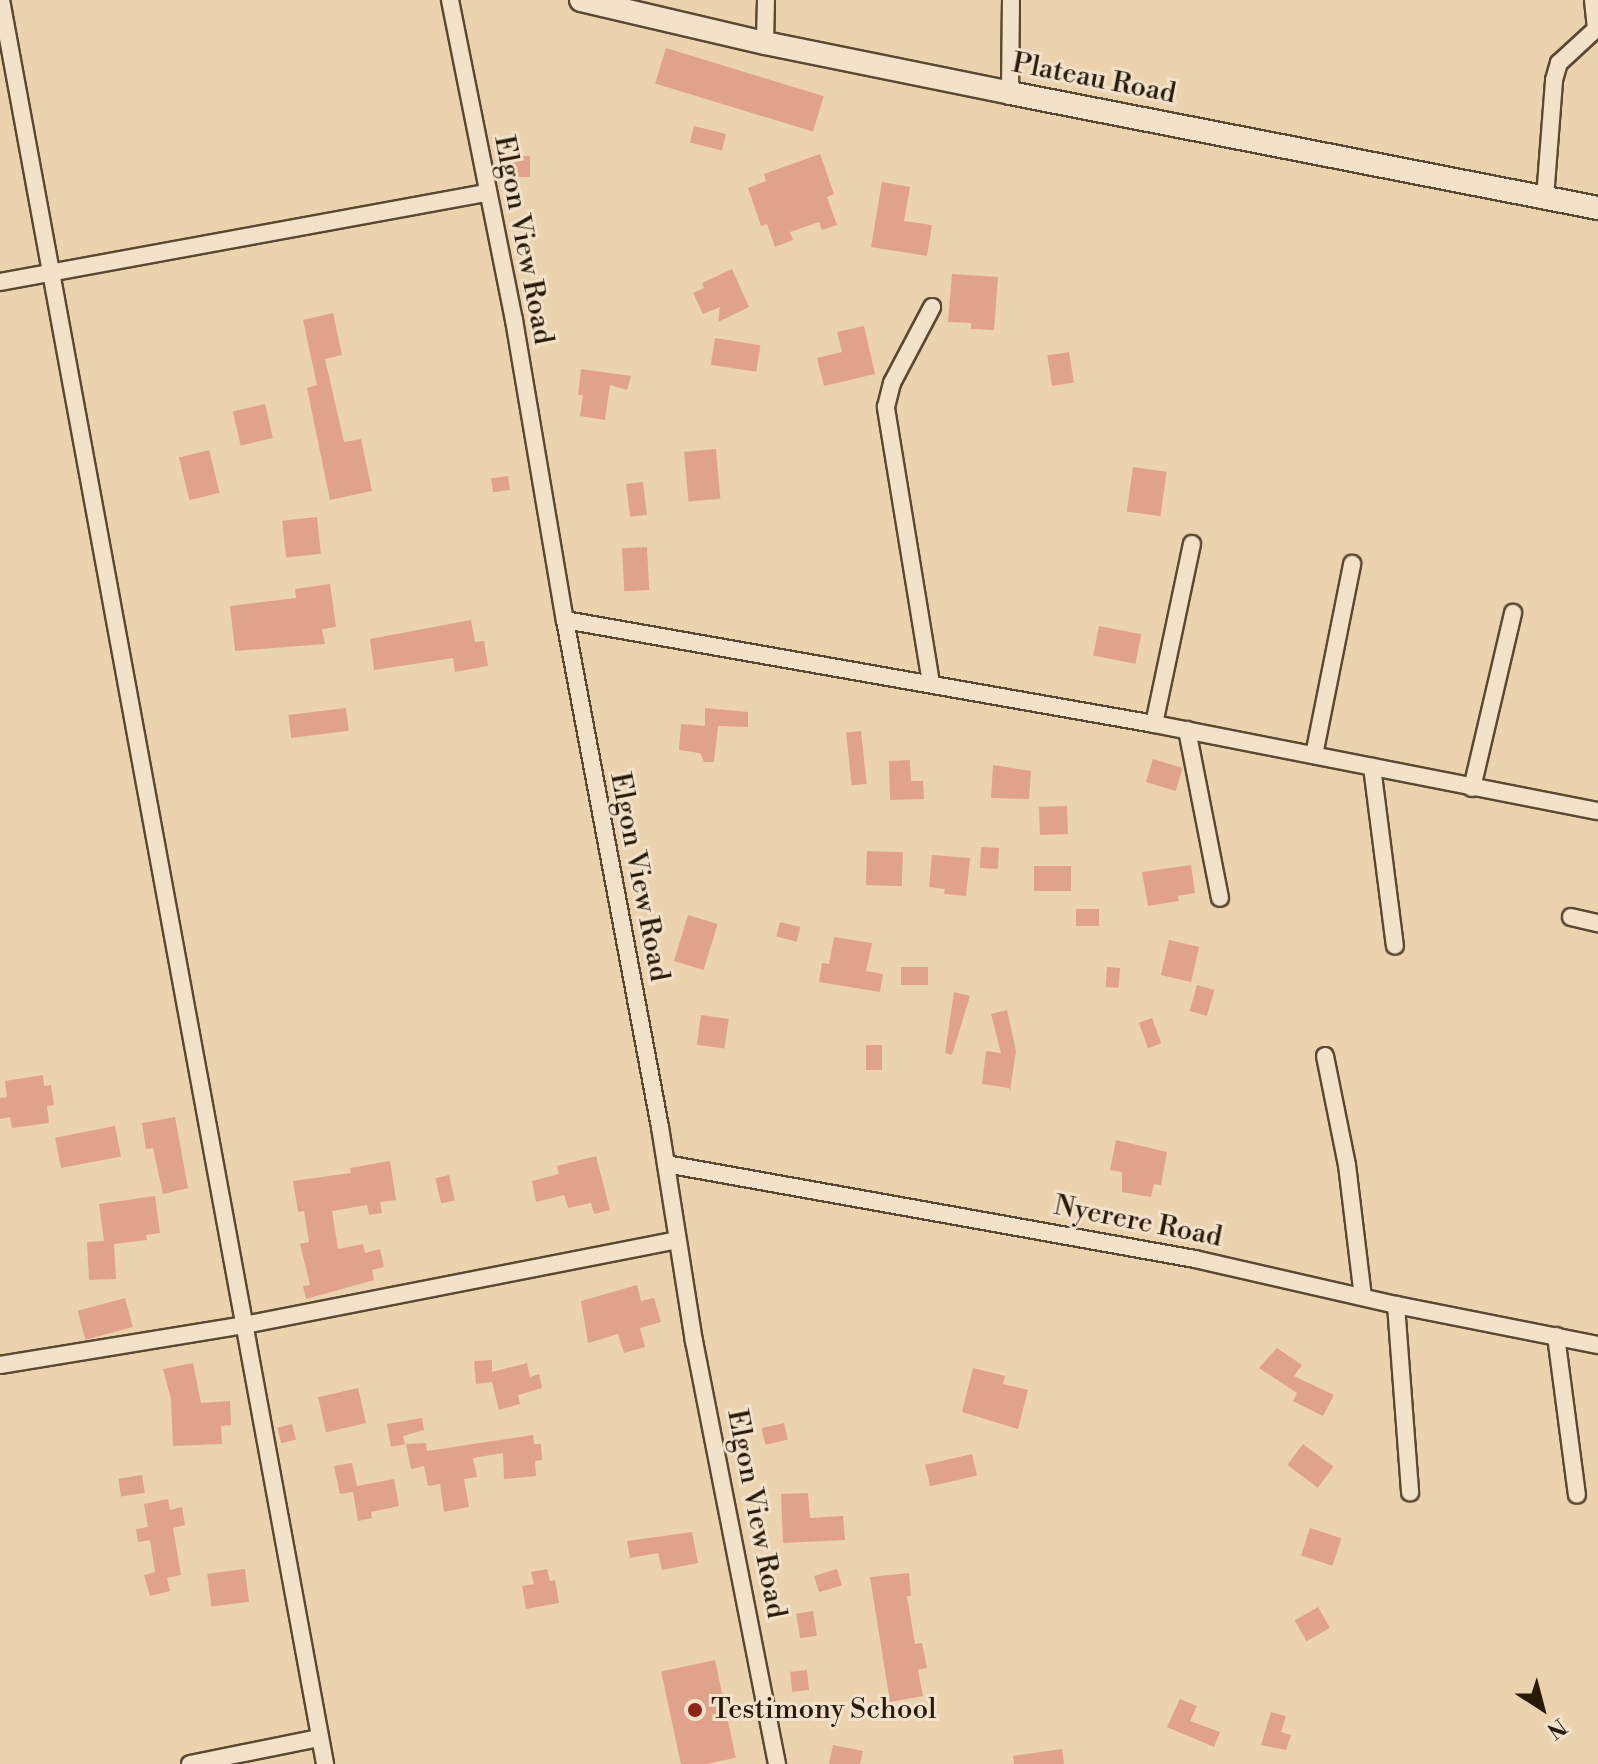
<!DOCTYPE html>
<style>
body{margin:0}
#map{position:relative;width:1598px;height:1764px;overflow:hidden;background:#ebd3ae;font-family:"Libre Bodoni",serif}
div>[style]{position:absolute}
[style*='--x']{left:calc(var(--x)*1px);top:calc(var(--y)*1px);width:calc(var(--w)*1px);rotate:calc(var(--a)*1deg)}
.building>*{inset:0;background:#e1a28b;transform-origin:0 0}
.roads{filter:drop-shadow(2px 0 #5a4832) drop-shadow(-2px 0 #5a4832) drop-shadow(0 2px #5a4832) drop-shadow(0 -2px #5a4832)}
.street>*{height:16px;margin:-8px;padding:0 8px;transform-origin:8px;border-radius:8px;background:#f2e2ca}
.secondary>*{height:22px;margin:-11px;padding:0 11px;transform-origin:11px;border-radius:11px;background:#f2e2ca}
.dots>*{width:22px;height:22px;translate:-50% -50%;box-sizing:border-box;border:4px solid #f2e2ca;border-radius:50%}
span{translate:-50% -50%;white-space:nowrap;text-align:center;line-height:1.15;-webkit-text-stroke:6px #f2e2ca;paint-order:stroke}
.street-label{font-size:28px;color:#291a08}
.poi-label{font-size:28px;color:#291a08}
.left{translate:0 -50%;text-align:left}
.north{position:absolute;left:1502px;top:1668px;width:80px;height:80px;-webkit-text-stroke:6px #f2e2ca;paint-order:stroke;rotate:144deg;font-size:22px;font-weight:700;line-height:32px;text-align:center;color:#291a08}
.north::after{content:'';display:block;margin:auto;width:28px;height:36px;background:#291a08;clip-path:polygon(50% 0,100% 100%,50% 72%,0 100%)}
</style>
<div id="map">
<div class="building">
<i style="left:666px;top:48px;width:165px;height:37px;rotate:17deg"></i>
<i style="left:694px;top:126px;width:33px;height:17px;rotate:14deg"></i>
<i style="clip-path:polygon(820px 154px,834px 194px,827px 197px,837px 225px,822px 230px,819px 222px,790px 232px,793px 240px,775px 247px,767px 224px,761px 226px,748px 188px,766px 181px,764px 174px)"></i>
<i style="left:505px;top:156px;width:25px;height:21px"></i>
<i style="clip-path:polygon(882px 182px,910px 187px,904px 221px,932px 225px,927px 256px,871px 247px)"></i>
<i style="clip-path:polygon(732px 269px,749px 307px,718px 322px,720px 307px,703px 314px,693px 293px,704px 288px,702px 283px)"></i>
<i style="clip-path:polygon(952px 274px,998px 277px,994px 330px,971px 329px,971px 323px,948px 322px)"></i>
<i style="clip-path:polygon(333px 313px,342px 355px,325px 359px,344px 442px,361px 439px,372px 491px,330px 500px,307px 388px,317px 385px,303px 320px)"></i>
<i style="clip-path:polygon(864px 326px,875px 374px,824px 386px,817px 358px,842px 352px,837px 332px)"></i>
<i style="left:715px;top:338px;width:46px;height:27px;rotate:9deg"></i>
<i style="left:1069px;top:352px;width:31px;height:22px;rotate:81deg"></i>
<i style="clip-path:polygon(581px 369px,631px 376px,627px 390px,610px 385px,605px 420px,580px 416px,583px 395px,578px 395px)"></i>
<i style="left:265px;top:404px;width:35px;height:33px;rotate:77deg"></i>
<i style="left:716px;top:449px;width:50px;height:32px;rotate:85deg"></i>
<i style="left:209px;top:450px;width:44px;height:31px;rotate:76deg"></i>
<i style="left:1133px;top:467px;width:34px;height:45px;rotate:8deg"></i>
<i style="left:508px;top:476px;width:14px;height:17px;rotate:82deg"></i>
<i style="left:643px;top:482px;width:33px;height:17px;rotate:83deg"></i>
<i style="left:317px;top:517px;width:37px;height:35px;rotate:84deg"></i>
<i style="left:647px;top:547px;width:43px;height:25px;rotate:87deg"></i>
<i style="clip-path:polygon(330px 584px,336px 627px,322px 629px,325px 644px,235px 651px,230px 606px,296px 598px,295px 589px)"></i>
<i style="clip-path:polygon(471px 620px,475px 642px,484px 641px,488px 666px,455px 672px,453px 658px,374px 670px,370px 639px)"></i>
<i style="left:1099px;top:626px;width:43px;height:30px;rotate:11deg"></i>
<i style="left:346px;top:708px;width:23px;height:58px;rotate:83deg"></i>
<i style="clip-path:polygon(705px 708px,748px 712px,748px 727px,718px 726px,714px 762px,704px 762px,700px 753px,679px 750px,681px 724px,705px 726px)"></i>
<i style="left:861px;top:731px;width:53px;height:15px;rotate:84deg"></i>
<i style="left:1153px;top:759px;width:31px;height:24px;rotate:17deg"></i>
<i style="clip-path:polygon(910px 760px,911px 781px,923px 781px,924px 799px,890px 800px,889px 761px)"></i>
<i style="clip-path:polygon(993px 765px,1031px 771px,1029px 799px,991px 798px)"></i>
<i style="left:1067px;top:806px;width:28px;height:28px;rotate:88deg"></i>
<i style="left:981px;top:847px;width:18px;height:21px;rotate:3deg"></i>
<i style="left:867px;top:851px;width:36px;height:34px;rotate:2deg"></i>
<i style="clip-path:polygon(932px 855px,970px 858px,966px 896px,944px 894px,945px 889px,929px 887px)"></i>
<i style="clip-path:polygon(1191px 865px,1195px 893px,1178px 896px,1179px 901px,1148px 906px,1142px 872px)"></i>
<i style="left:1034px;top:866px;width:37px;height:25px"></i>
<i style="left:1076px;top:909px;width:23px;height:17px"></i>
<i style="left:688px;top:915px;width:31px;height:48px;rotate:17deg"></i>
<i style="left:780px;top:922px;width:21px;height:15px;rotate:14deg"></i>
<i style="clip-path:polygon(834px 937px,872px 943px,866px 971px,883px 974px,880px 992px,819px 982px,822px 963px,829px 964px)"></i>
<i style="left:1169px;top:940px;width:31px;height:36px;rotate:13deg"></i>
<i style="left:901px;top:967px;width:27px;height:18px"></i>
<i style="left:1107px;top:967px;width:13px;height:20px;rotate:4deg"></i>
<i style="left:1197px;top:985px;width:18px;height:27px;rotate:16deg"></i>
<i style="clip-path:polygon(954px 992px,970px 996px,952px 1055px,945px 1053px)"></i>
<i style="clip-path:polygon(1007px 1010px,1016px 1051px,1010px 1091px,1009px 1088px,982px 1084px,986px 1051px,1001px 1053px,991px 1014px)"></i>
<i style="left:701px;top:1015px;width:28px;height:30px;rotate:8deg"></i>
<i style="left:1152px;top:1018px;width:27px;height:14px;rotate:70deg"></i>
<i style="left:866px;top:1045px;width:16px;height:25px"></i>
<i style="clip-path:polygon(43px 1075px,44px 1086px,51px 1085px,54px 1105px,47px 1106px,49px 1123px,12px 1128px,10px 1117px,0 1119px,0 1098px,7px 1097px,5px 1081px)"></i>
<i style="clip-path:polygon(175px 1117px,188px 1188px,163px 1194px,153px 1148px,146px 1149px,142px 1123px)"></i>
<i style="left:115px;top:1126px;width:31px;height:61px;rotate:79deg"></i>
<i style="clip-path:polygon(1116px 1140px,1167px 1152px,1161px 1185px,1154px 1184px,1151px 1197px,1122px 1192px,1122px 1172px,1110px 1170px)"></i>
<i style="clip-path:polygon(596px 1156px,610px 1210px,594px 1214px,591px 1203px,568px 1208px,564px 1195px,536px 1202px,532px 1181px,559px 1174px,557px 1166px)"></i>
<i style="clip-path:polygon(390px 1161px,396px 1200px,380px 1202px,382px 1213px,369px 1215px,367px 1205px,332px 1211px,338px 1249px,363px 1244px,365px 1253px,380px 1249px,384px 1267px,372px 1270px,374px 1280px,306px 1299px,303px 1286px,310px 1285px,300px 1244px,309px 1242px,304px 1211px,298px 1212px,293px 1181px,351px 1173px,350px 1168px)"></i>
<i style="left:449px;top:1175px;width:26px;height:14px;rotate:77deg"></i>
<i style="clip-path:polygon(155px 1196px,160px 1233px,146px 1235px,147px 1240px,114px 1244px,116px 1279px,89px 1280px,87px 1242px,104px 1241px,99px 1204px)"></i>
<i style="clip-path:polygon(637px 1285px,641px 1301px,654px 1298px,661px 1322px,640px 1328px,645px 1347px,624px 1353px,618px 1334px,588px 1343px,581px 1301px)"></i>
<i style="left:125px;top:1298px;width:30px;height:49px;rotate:75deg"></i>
<i style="clip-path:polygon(1277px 1348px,1302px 1365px,1294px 1376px,1334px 1395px,1323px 1416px,1293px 1401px,1297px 1393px,1259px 1368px)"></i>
<i style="clip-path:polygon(492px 1360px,492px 1372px,527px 1363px,530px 1377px,539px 1374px,542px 1388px,518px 1395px,520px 1404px,499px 1410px,492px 1382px,476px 1384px,474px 1361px)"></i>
<i style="clip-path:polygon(193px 1363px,201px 1403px,230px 1401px,231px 1425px,221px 1426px,222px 1444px,173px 1446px,171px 1399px,163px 1369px)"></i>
<i style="clip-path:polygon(973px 1368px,1005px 1376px,1003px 1384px,1028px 1390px,1018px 1429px,962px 1412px)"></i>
<i style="left:358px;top:1388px;width:36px;height:41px;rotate:77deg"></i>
<i style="clip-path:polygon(422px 1418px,424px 1430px,403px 1436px,405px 1444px,391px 1447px,387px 1424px)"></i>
<i style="left:784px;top:1423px;width:17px;height:23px;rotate:77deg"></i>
<i style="left:292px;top:1424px;width:16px;height:15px;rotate:76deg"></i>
<i style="clip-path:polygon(533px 1435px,534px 1444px,541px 1444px,542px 1460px,535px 1461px,536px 1476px,504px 1479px,503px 1453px,473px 1458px,477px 1477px,464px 1479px,469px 1507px,444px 1512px,440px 1484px,428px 1486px,424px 1466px,411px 1469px,406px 1444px,426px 1443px,427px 1451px)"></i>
<i style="left:1303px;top:1444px;width:38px;height:26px;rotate:37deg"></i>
<i style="left:972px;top:1454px;width:22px;height:48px;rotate:77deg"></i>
<i style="clip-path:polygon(352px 1463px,357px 1486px,394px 1479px,399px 1506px,371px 1512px,372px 1518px,358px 1521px,353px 1492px,340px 1494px,334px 1466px)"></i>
<i style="left:142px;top:1475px;width:18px;height:24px;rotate:81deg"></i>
<i style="clip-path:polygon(808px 1493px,810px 1518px,843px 1516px,845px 1540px,783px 1543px,781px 1494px)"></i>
<i style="clip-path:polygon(168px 1499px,170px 1510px,182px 1507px,185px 1525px,173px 1528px,181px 1575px,167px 1578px,170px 1591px,150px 1596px,144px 1575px,155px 1572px,150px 1540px,138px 1542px,136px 1529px,148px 1527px,144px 1504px)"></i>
<i style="left:1310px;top:1528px;width:33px;height:29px;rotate:18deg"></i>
<i style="clip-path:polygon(692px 1532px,698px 1563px,662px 1570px,658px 1553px,630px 1558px,627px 1541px)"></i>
<i style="left:245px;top:1569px;width:33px;height:38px;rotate:83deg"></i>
<i style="clip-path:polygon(547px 1569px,550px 1581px,555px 1580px,559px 1603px,526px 1609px,522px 1586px,534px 1584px,531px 1572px)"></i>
<i style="left:837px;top:1569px;width:17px;height:24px;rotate:73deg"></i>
<i style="clip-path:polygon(909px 1573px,911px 1596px,907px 1596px,915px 1644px,922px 1643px,927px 1668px,918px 1670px,923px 1696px,890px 1702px,870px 1577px)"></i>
<i style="left:1318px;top:1607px;width:24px;height:27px;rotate:60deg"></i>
<i style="left:813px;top:1611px;width:25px;height:17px;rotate:81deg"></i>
<i style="left:715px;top:1660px;width:100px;height:55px;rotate:78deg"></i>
<i style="left:807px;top:1670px;width:20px;height:17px;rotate:84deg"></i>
<i style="clip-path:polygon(1180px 1699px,1197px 1706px,1190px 1721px,1220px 1732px,1214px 1747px,1167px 1727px)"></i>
<i style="clip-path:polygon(1271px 1712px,1286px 1716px,1281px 1732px,1291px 1735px,1286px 1750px,1261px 1745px)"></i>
<i style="clip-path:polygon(833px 1745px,863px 1751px,860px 1764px,829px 1764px)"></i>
<i style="clip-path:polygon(1062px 1749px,1064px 1764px,1014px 1764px,1013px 1756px)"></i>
</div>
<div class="roads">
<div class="street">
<i style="--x:1;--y:0;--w:1794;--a:79.59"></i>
<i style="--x:450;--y:0;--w:326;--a:78.7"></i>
<i style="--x:514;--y:320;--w:304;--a:80.4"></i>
<i style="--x:565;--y:620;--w:516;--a:79.39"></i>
<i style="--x:660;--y:1127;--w:217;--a:81"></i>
<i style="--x:694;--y:1341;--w:431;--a:78.9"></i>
<i style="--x:765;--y:43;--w:43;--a:-88.7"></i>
<i style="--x:1010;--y:93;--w:93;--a:-89.4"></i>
<i style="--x:1545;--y:198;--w:118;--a:-85.6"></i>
<i style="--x:1554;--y:80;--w:18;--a:-74"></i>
<i style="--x:1559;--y:63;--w:50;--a:-42.6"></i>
<i style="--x:1596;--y:29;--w:29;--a:-96"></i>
<i style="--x:0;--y:282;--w:496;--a:-10.4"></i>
<i style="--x:565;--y:620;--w:598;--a:10.01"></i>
<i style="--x:1154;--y:724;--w:452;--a:11.1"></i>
<i style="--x:931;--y:683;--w:280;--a:-99.3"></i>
<i style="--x:886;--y:407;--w:25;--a:-76"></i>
<i style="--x:892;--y:383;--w:86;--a:-62.2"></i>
<i style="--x:1154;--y:724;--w:184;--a:-78.1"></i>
<i style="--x:1187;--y:730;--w:171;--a:78.9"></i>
<i style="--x:1314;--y:755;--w:195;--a:-78.7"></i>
<i style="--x:1372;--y:767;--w:180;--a:82.7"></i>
<i style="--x:1472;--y:788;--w:180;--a:-76.8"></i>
<i style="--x:1571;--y:917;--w:28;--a:13"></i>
<i style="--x:1325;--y:1056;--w:111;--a:78.6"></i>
<i style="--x:1347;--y:1165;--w:133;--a:83.1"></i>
<i style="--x:666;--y:1164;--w:537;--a:10.18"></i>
<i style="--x:1195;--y:1259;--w:206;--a:12.9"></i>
<i style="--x:1396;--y:1305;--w:206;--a:11.2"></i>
<i style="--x:1396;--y:1305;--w:188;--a:85.7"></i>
<i style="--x:1556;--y:1336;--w:160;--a:82.5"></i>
<i style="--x:0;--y:1365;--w:247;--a:-9.3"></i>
<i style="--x:244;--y:1325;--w:441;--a:-11.1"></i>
<i style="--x:190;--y:1764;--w:132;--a:-11.4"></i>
</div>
<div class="secondary">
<i style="--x:581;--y:0;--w:189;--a:13.2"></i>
<i style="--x:765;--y:43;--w:250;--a:11.5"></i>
<i style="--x:1010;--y:93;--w:599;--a:11.07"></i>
</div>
</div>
<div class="dots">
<i style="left:695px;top:1710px;background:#8f2418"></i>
</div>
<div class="street-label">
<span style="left:1094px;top:79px;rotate:11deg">Plateau Road</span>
<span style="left:523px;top:240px;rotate:79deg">Elgon View Road</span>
<span style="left:639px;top:877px;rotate:79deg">Elgon View Road</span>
<span style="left:1138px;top:1222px;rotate:11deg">Nyerere Road</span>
<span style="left:756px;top:1514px;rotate:79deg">Elgon View Road</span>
</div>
<div class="poi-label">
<span class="left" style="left:711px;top:1710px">Testimony School</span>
</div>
<div class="north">N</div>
</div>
